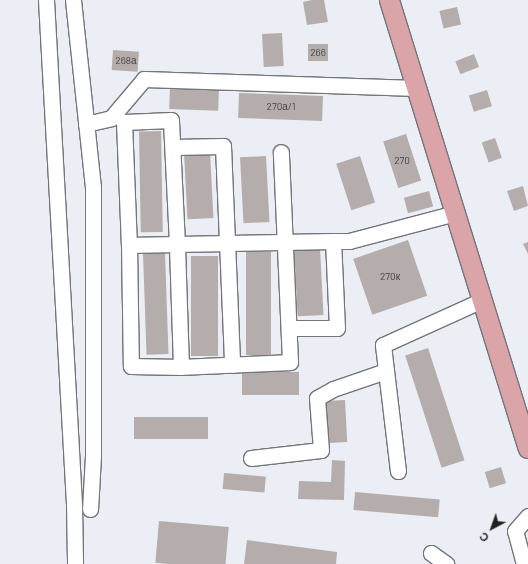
<!DOCTYPE html>
<meta charset="utf-8">
<style>
body{margin:0}
#map{position:relative;width:528px;height:564px;overflow:hidden;background:#ebeef4;font-family:Barlow,sans-serif}
div>[style]{position:absolute}
[style*='--x']{left:calc(var(--x)*1px);top:calc(var(--y)*1px);width:calc(var(--w)*1px);rotate:calc(var(--a)*1deg)}
.building>*{inset:0;background:#b4adab;transform-origin:0 0}
.roads{filter:drop-shadow(1px 0 #73757a) drop-shadow(-1px 0 #73757a) drop-shadow(0 1px #73757a) drop-shadow(0 -1px #73757a)}
.minor>*{height:15px;margin:-7.5px;padding:0 7.5px;transform-origin:7.5px;border-radius:7.5px;background:#fff}
.major>*{height:19px;margin:-9.5px;padding:0 9.5px;transform-origin:9.5px;border-radius:9.5px;background:#daa4a9}
span{translate:-50% -50%;white-space:nowrap;text-align:center;line-height:1.15;-webkit-text-stroke:4px #ebeef4;paint-order:stroke}
.number-label{font-size:10px;color:#454445}
.number-label span{-webkit-text-stroke-width:0}
.north{position:absolute;left:472px;top:508px;width:40px;height:40px;-webkit-text-stroke:3px #ebeef4;paint-order:stroke;rotate:221deg;font-size:11px;font-weight:700;line-height:16px;text-align:center;color:#202123}
.north::after{content:'';display:block;margin:auto;width:14px;height:18px;background:#202123;clip-path:polygon(50% 0,100% 100%,50% 72%,0 100%)}
</style>
<div id="map">
<div class="building">
<i style="clip-path:polygon(312px 0,324px 0,328px 22px,307px 25px,303px 2px)"></i>
<i style="left:457px;top:7px;width:18px;height:18px;rotate:77deg"></i>
<i style="left:282px;top:33px;width:33px;height:20px;rotate:87deg"></i>
<i style="left:308px;top:44px;width:20px;height:17px"></i>
<i style="left:113px;top:50px;width:26px;height:20px;rotate:4deg"></i>
<i style="left:474px;top:54px;width:14px;height:20px;rotate:69deg"></i>
<i style="left:170px;top:86px;width:49px;height:23px;rotate:2deg"></i>
<i style="left:487px;top:90px;width:17px;height:19px;rotate:73deg"></i>
<i style="left:239px;top:93px;width:84px;height:25px;rotate:2deg"></i>
<i style="left:161px;top:131px;width:101px;height:22px;rotate:89deg"></i>
<i style="left:406px;top:134px;width:49px;height:24px;rotate:72deg"></i>
<i style="left:495px;top:138px;width:21px;height:14px;rotate:71deg"></i>
<i style="left:210px;top:152px;width:66px;height:26px;rotate:87deg"></i>
<i style="left:266px;top:156px;width:66px;height:26px;rotate:87deg"></i>
<i style="left:360px;top:156px;width:49px;height:25px;rotate:72deg"></i>
<i style="clip-path:polygon(523px 186px,528px 206px,514px 211px,507px 191px)"></i>
<i style="left:429px;top:191px;width:16px;height:26px;rotate:75deg"></i>
<i style="left:408px;top:240px;width:59px;height:58px;rotate:71deg"></i>
<i style="clip-path:polygon(528px 242px,528px 254px,523px 244px)"></i>
<i style="left:320px;top:248px;width:67px;height:26px;rotate:87deg"></i>
<i style="left:246px;top:252px;width:25px;height:103px"></i>
<i style="left:165px;top:253px;width:101px;height:22px;rotate:88deg"></i>
<i style="left:191px;top:256px;width:27px;height:100px"></i>
<i style="left:428px;top:348px;width:118px;height:24px;rotate:72deg"></i>
<i style="left:299px;top:372px;width:23px;height:57px;rotate:90deg"></i>
<i style="left:345px;top:400px;width:42px;height:19px;rotate:87deg"></i>
<i style="left:134px;top:417px;width:74px;height:22px"></i>
<i style="clip-path:polygon(332px 460px,345px 461px,344px 500px,298px 499px,299px 481px,331px 482px)"></i>
<i style="left:501px;top:467px;width:17px;height:17px;rotate:73deg"></i>
<i style="left:224px;top:473px;width:42px;height:16px;rotate:5deg"></i>
<i style="left:355px;top:492px;width:85px;height:18px;rotate:5deg"></i>
<i style="left:159px;top:521px;width:70px;height:42px;rotate:5deg"></i>
<i style="clip-path:polygon(247px 540px,337px 552px,336px 564px,244px 564px)"></i>
</div>
<div class="roads">
<div class="minor">
<i style="--x:46;--y:0;--w:505;--a:86.82"></i>
<i style="--x:74;--y:504;--w:60;--a:89"></i>
<i style="--x:73;--y:0;--w:188;--a:83.9"></i>
<i style="--x:93;--y:187;--w:269;--a:90"></i>
<i style="--x:93;--y:456;--w:53;--a:93.2"></i>
<i style="--x:86;--y:124;--w:26;--a:-13"></i>
<i style="--x:111;--y:118;--w:51;--a:-49.8"></i>
<i style="--x:144;--y:79;--w:273;--a:1.9"></i>
<i style="--x:173;--y:147;--w:50;--a:-1.1"></i>
<i style="--x:223;--y:146;--w:219;--a:87.6"></i>
<i style="--x:129;--y:245;--w:121;--a:89.1"></i>
<i style="--x:131;--y:366;--w:50;--a:1.1"></i>
<i style="--x:181;--y:367;--w:123;--a:-91.9"></i>
<i style="--x:177;--y:244;--w:124;--a:-92.8"></i>
<i style="--x:171;--y:120;--w:47;--a:177.6"></i>
<i style="--x:124;--y:122;--w:123;--a:87.7"></i>
<i style="--x:129;--y:245;--w:48;--a:-1.2"></i>
<i style="--x:177;--y:244;--w:156;--a:-1.1"></i>
<i style="--x:333;--y:241;--w:16;--a:0"></i>
<i style="--x:349;--y:241;--w:110;--a:-14.8"></i>
<i style="--x:289;--y:328;--w:48;--a:0"></i>
<i style="--x:337;--y:328;--w:87;--a:-92.6"></i>
<i style="--x:181;--y:367;--w:109;--a:-2.6"></i>
<i style="--x:290;--y:362;--w:210;--a:-92.5"></i>
<i style="--x:251;--y:458;--w:70;--a:-6.5"></i>
<i style="--x:321;--y:450;--w:52;--a:-94.4"></i>
<i style="--x:317;--y:398;--w:18;--a:-29"></i>
<i style="--x:333;--y:389;--w:56;--a:-18.8"></i>
<i style="--x:398;--y:471;--w:127;--a:-96.8"></i>
<i style="--x:383;--y:345;--w:109;--a:-24.4"></i>
<i style="--x:431;--y:553;--w:19;--a:36"></i>
<i style="--x:524;--y:564;--w:34;--a:-105"></i>
<i style="--x:515;--y:531;--w:20;--a:-49"></i>
</div>
<div class="major">
<i style="--x:389;--y:0;--w:469;--a:72.8"></i>
</div>
</div>
<div class="number-label">
<span style="left:318px;top:53px">266</span>
<span style="left:126px;top:61px">268а</span>
<span style="left:281px;top:107px">270а/1</span>
<span style="left:402px;top:161px">270</span>
<span style="left:390px;top:277px">270к</span>
</div>
<div class="north">С</div>
</div>
